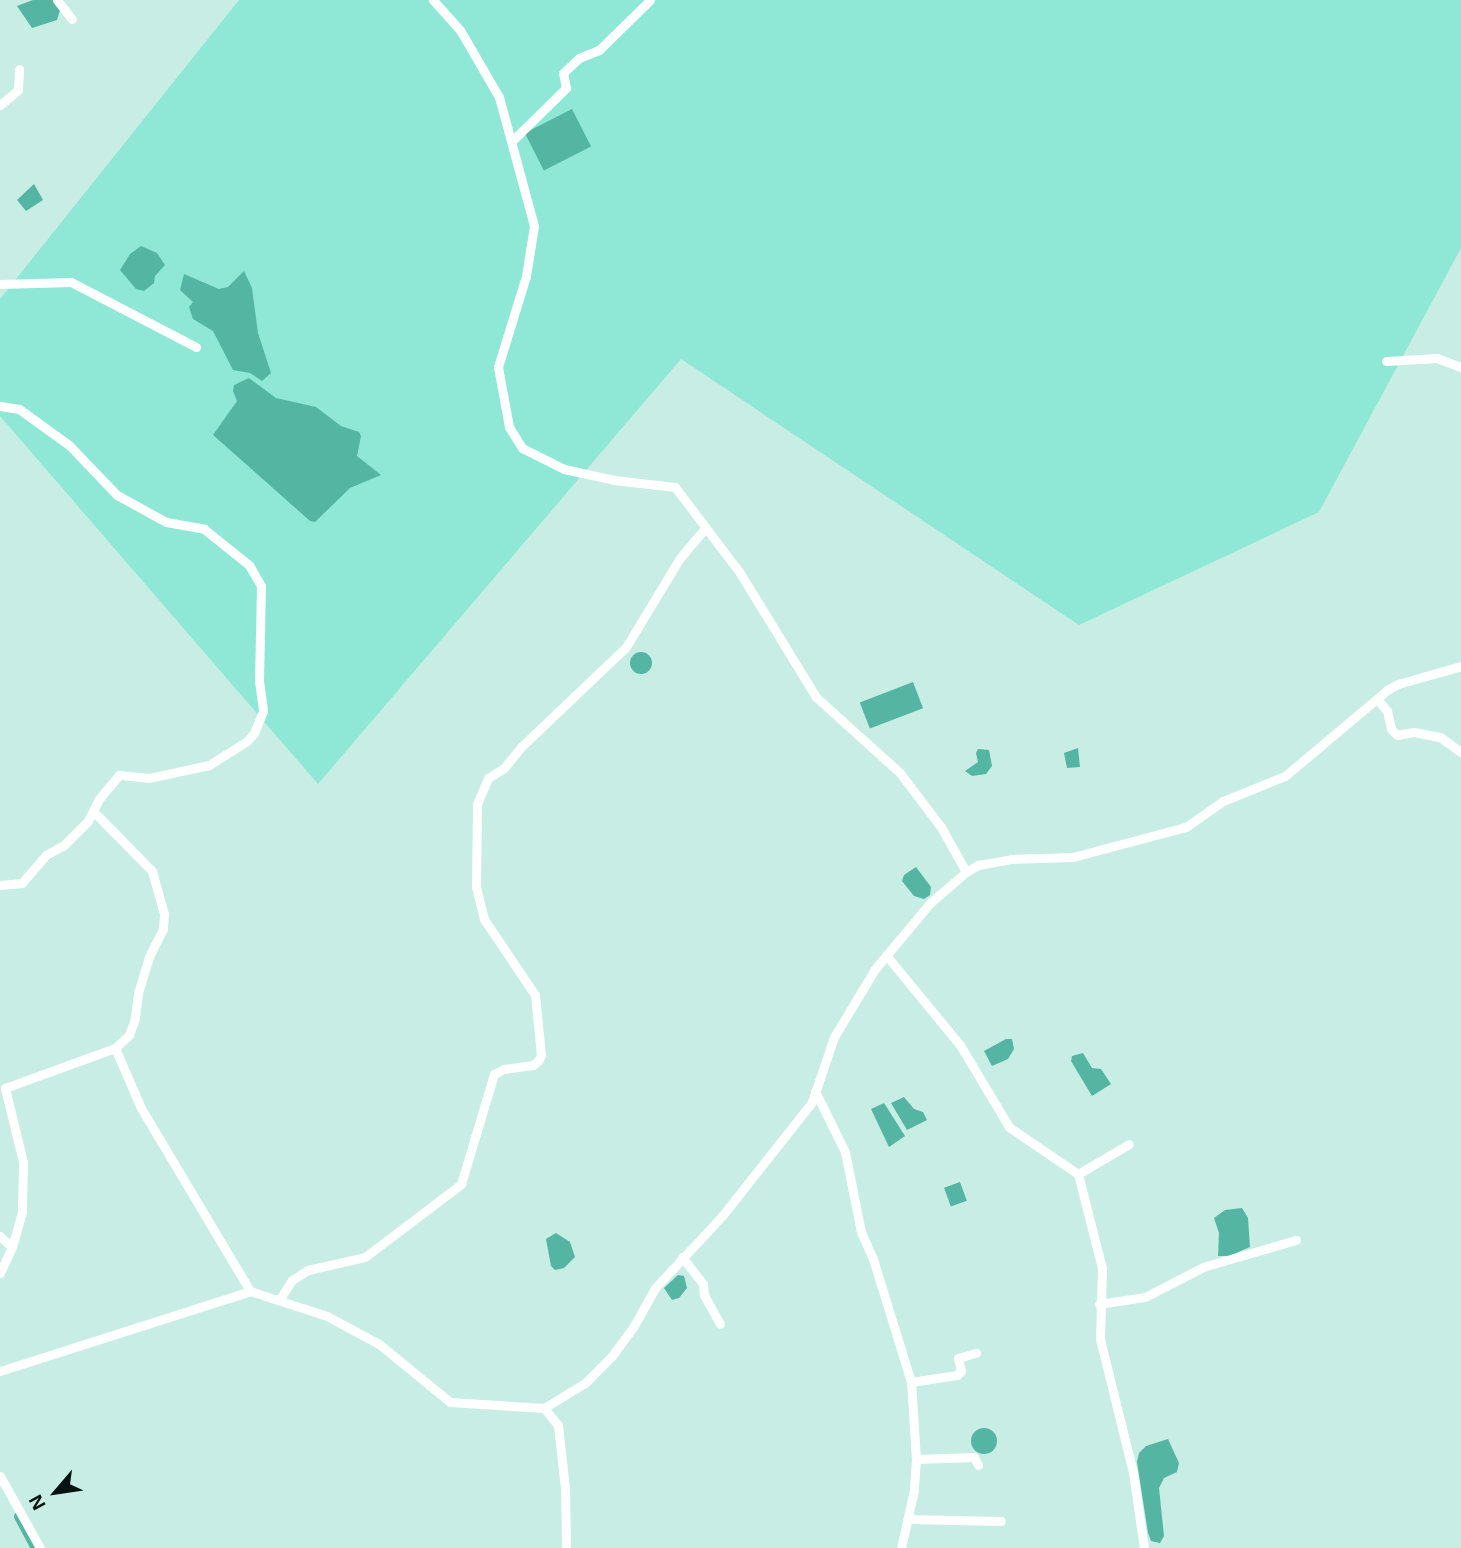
<!DOCTYPE html>
<style>
body{margin:0}
#map{position:relative;width:1461px;height:1548px;overflow:hidden;background:#c7ede4;font-family:Helvetica,sans-serif}
div>[style]{position:absolute}
[style*='--x']{left:calc(var(--x)*1px);top:calc(var(--y)*1px);width:calc(var(--w)*1px);rotate:calc(var(--a)*1deg)}
.green>*{inset:0;background:#8fe8d6}
.water>*{inset:0;background:#54b5a3;transform-origin:0 0}
.round{border-radius:50%}
.canal>*{height:9px;margin:-4.5px;padding:0 4.5px;transform-origin:4.5px;border-radius:4.5px;background:#54b5a3}
.minor>*{height:9px;margin:-4.5px;padding:0 4.5px;transform-origin:4.5px;border-radius:4.5px;background:#fff}
span{translate:-50% -50%;white-space:nowrap;text-align:center;line-height:1.15;-webkit-text-stroke:7px #c7ede4;paint-order:stroke}
.north{position:absolute;left:21px;top:1457px;width:70px;height:70px;-webkit-text-stroke:5px #c7ede4;paint-order:stroke;rotate:241deg;font-size:19px;font-weight:700;line-height:28px;text-align:center;color:#061310}
.north::after{content:'';display:block;margin:auto;width:24px;height:32px;background:#061310;clip-path:polygon(50% 0,100% 100%,50% 72%,0 100%)}
</style>
<div id="map">
<div class="green">
<i style="clip-path:polygon(239px 0,1461px 0,1461px 248px,1319px 512px,1079px 625px,681px 359px,318px 784px,0 416px,0 299px)"></i>
</div>
<div class="water">
<i style="clip-path:polygon(33px 0,55px 0,60px 10px,57px 20px,32px 28px,17px 6px)"></i>
<i style="left:572px;top:109px;width:42px;height:53px;rotate:63deg"></i>
<i style="clip-path:polygon(34px 184px,43px 200px,26px 211px,17px 200px)"></i>
<i style="clip-path:polygon(141px 246px,157px 253px,165px 265px,155px 276px,154px 283px,144px 291px,136px 289px,120px 270px,130px 254px)"></i>
<i style="clip-path:polygon(244px 271px,252px 288px,258px 333px,271px 373px,262px 381px,250px 373px,233px 370px,213px 331px,193px 319px,189px 307px,193px 302px,180px 290px,184px 274px,219px 289px,228px 287px)"></i>
<i style="clip-path:polygon(249px 378px,276px 398px,316px 407px,341px 426px,359px 432px,361px 436px,357px 456px,381px 475px,350px 488px,315px 522px,310px 521px,213px 435px,237px 401px,233px 391px,234px 385px)"></i>
<i class="round" style="left:630px;top:652px;width:22px;height:22px"></i>
<i style="left:913px;top:682px;width:28px;height:57px;rotate:69deg"></i>
<i style="clip-path:polygon(1078px 748px,1080px 767px,1067px 768px,1064px 753px)"></i>
<i style="clip-path:polygon(978px 749px,989px 750px,992px 766px,986px 774px,972px 776px,965px 771px,978px 762px,976px 753px)"></i>
<i style="clip-path:polygon(916px 867px,931px 887px,930px 895px,924px 899px,914px 896px,902px 881px,904px 875px)"></i>
<i style="clip-path:polygon(1006px 1039px,1012px 1039px,1014px 1049px,1008px 1059px,992px 1066px,984px 1051px)"></i>
<i style="clip-path:polygon(1083px 1053px,1092px 1068px,1101px 1069px,1111px 1084px,1092px 1096px,1071px 1061px,1072px 1056px)"></i>
<i style="clip-path:polygon(904px 1097px,914px 1109px,923px 1112px,927px 1120px,907px 1130px,891px 1103px)"></i>
<i style="clip-path:polygon(884px 1103px,905px 1136px,889px 1147px,871px 1109px)"></i>
<i style="left:960px;top:1182px;width:20px;height:17px;rotate:70deg"></i>
<i style="clip-path:polygon(1242px 1208px,1248px 1218px,1250px 1247px,1229px 1256px,1218px 1256px,1219px 1233px,1214px 1218px,1225px 1210px)"></i>
<i style="clip-path:polygon(556px 1233px,570px 1242px,575px 1257px,564px 1268px,555px 1270px,551px 1266px,546px 1239px)"></i>
<i style="clip-path:polygon(678px 1275px,684px 1276px,687px 1288px,679px 1298px,672px 1300px,664px 1288px)"></i>
<i class="round" style="left:971px;top:1428px;width:26px;height:26px"></i>
<i style="clip-path:polygon(1168px 1439px,1179px 1463px,1177px 1472px,1164px 1478px,1159px 1488px,1164px 1536px,1160px 1543px,1151px 1541px,1148px 1533px,1137px 1462px,1139px 1453px,1146px 1446px)"></i>
</div>
<div class="canal">
<i style="--x:18;--y:1516;--w:36;--a:62"></i>
</div>
<div class="minor">
<i style="--x:57;--y:0;--w:24;--a:52"></i>
<i style="--x:433;--y:0;--w:40;--a:48"></i>
<i style="--x:460;--y:30;--w:78;--a:59.8"></i>
<i style="--x:499;--y:97;--w:134;--a:74.8"></i>
<i style="--x:534;--y:226;--w:51;--a:99.1"></i>
<i style="--x:526;--y:276;--w:95;--a:107.1"></i>
<i style="--x:498;--y:367;--w:61;--a:79.6"></i>
<i style="--x:509;--y:427;--w:25;--a:58"></i>
<i style="--x:522;--y:448;--w:47;--a:26.6"></i>
<i style="--x:564;--y:469;--w:51;--a:12.4"></i>
<i style="--x:614;--y:480;--w:61;--a:6.5"></i>
<i style="--x:675;--y:487;--w:108;--a:52.9"></i>
<i style="--x:740;--y:573;--w:145;--a:58.5"></i>
<i style="--x:816;--y:697;--w:113;--a:42.1"></i>
<i style="--x:900;--y:773;--w:68;--a:52.8"></i>
<i style="--x:941;--y:827;--w:51;--a:60.9"></i>
<i style="--x:0;--y:105;--w:23;--a:-40"></i>
<i style="--x:18;--y:90;--w:21;--a:-87"></i>
<i style="--x:512;--y:141;--w:76;--a:-44.5"></i>
<i style="--x:566;--y:88;--w:15;--a:-101"></i>
<i style="--x:563;--y:73;--w:22;--a:-43"></i>
<i style="--x:579;--y:58;--w:22;--a:-22"></i>
<i style="--x:599;--y:50;--w:71;--a:-44.4"></i>
<i style="--x:0;--y:284;--w:71;--a:-1.6"></i>
<i style="--x:71;--y:282;--w:141;--a:27.5"></i>
<i style="--x:1386;--y:361;--w:51;--a:-3.4"></i>
<i style="--x:1437;--y:358;--w:26;--a:21"></i>
<i style="--x:0;--y:406;--w:19;--a:9"></i>
<i style="--x:19;--y:409;--w:62;--a:35.8"></i>
<i style="--x:69;--y:445;--w:69;--a:46.2"></i>
<i style="--x:117;--y:495;--w:56;--a:28.9"></i>
<i style="--x:166;--y:522;--w:39;--a:10"></i>
<i style="--x:204;--y:529;--w:58;--a:38.7"></i>
<i style="--x:249;--y:565;--w:24;--a:60"></i>
<i style="--x:261;--y:586;--w:95;--a:91.2"></i>
<i style="--x:259;--y:681;--w:30;--a:82"></i>
<i style="--x:263;--y:711;--w:24;--a:112"></i>
<i style="--x:254;--y:733;--w:11;--a:131"></i>
<i style="--x:247;--y:741;--w:45;--a:147.7"></i>
<i style="--x:209;--y:765;--w:61;--a:167.8"></i>
<i style="--x:149;--y:778;--w:30;--a:-174"></i>
<i style="--x:119;--y:775;--w:31;--a:130"></i>
<i style="--x:99;--y:799;--w:25;--a:117"></i>
<i style="--x:88;--y:821;--w:34;--a:135"></i>
<i style="--x:64;--y:845;--w:21;--a:151"></i>
<i style="--x:46;--y:855;--w:37;--a:131"></i>
<i style="--x:22;--y:883;--w:22;--a:175"></i>
<i style="--x:1377;--y:699;--w:16;--a:50"></i>
<i style="--x:1387;--y:711;--w:18;--a:77"></i>
<i style="--x:1391;--y:729;--w:8;--a:45"></i>
<i style="--x:1397;--y:735;--w:17;--a:-10"></i>
<i style="--x:1414;--y:732;--w:26;--a:11"></i>
<i style="--x:1440;--y:737;--w:26;--a:36"></i>
<i style="--x:94;--y:812;--w:83;--a:45.5"></i>
<i style="--x:152;--y:871;--w:45;--a:74.4"></i>
<i style="--x:164;--y:914;--w:15;--a:94"></i>
<i style="--x:163;--y:929;--w:31;--a:117"></i>
<i style="--x:149;--y:957;--w:38;--a:107"></i>
<i style="--x:138;--y:993;--w:26;--a:97"></i>
<i style="--x:135;--y:1019;--w:17;--a:111"></i>
<i style="--x:129;--y:1035;--w:19;--a:137"></i>
<i style="--x:115;--y:1048;--w:65;--a:66.6"></i>
<i style="--x:141;--y:1108;--w:213;--a:59.2"></i>
<i style="--x:886;--y:955;--w:117;--a:50.6"></i>
<i style="--x:960;--y:1045;--w:96;--a:59.1"></i>
<i style="--x:1009;--y:1127;--w:83;--a:34.3"></i>
<i style="--x:1078;--y:1174;--w:97;--a:75.7"></i>
<i style="--x:1102;--y:1268;--w:71;--a:91.6"></i>
<i style="--x:1100;--y:1339;--w:137;--a:76.1"></i>
<i style="--x:1133;--y:1472;--w:77;--a:81.8"></i>
<i style="--x:815;--y:1091;--w:68;--a:63.8"></i>
<i style="--x:845;--y:1152;--w:82;--a:78.7"></i>
<i style="--x:861;--y:1232;--w:30;--a:66"></i>
<i style="--x:873;--y:1259;--w:129;--a:72.8"></i>
<i style="--x:911;--y:1382;--w:77;--a:86.3"></i>
<i style="--x:916;--y:1459;--w:31;--a:94"></i>
<i style="--x:914;--y:1490;--w:59;--a:102.6"></i>
<i style="--x:1078;--y:1174;--w:59;--a:-30.5"></i>
<i style="--x:0;--y:1236;--w:16;--a:43"></i>
<i style="--x:12;--y:1247;--w:29;--a:115"></i>
<i style="--x:12;--y:1247;--w:37;--a:-74"></i>
<i style="--x:22;--y:1211;--w:49;--a:-88.8"></i>
<i style="--x:23;--y:1162;--w:76;--a:-103.7"></i>
<i style="--x:5;--y:1088;--w:117;--a:-20"></i>
<i style="--x:682;--y:1257;--w:34;--a:52"></i>
<i style="--x:703;--y:1284;--w:11;--a:85"></i>
<i style="--x:704;--y:1295;--w:33;--a:61"></i>
<i style="--x:279;--y:1300;--w:24;--a:-57"></i>
<i style="--x:292;--y:1280;--w:19;--a:-32"></i>
<i style="--x:308;--y:1270;--w:58;--a:-12.8"></i>
<i style="--x:365;--y:1257;--w:121;--a:-37.2"></i>
<i style="--x:461;--y:1184;--w:115;--a:-73.3"></i>
<i style="--x:494;--y:1074;--w:11;--a:-27"></i>
<i style="--x:504;--y:1069;--w:29;--a:-8"></i>
<i style="--x:533;--y:1065;--w:6;--a:-39"></i>
<i style="--x:538;--y:1061;--w:7;--a:-63"></i>
<i style="--x:541;--y:1055;--w:60;--a:-95.7"></i>
<i style="--x:535;--y:995;--w:92;--a:-123.9"></i>
<i style="--x:484;--y:919;--w:33;--a:-104"></i>
<i style="--x:476;--y:887;--w:83;--a:-89.3"></i>
<i style="--x:477;--y:804;--w:28;--a:-67"></i>
<i style="--x:488;--y:778;--w:19;--a:-32"></i>
<i style="--x:504;--y:768;--w:27;--a:-51"></i>
<i style="--x:521;--y:747;--w:145;--a:-43.6"></i>
<i style="--x:626;--y:647;--w:104;--a:-58.8"></i>
<i style="--x:680;--y:558;--w:39;--a:-50"></i>
<i style="--x:1099;--y:1304;--w:47;--a:-8.7"></i>
<i style="--x:1145;--y:1297;--w:65;--a:-27.3"></i>
<i style="--x:1203;--y:1267;--w:97;--a:-16.2"></i>
<i style="--x:0;--y:1371;--w:262;--a:-17.7"></i>
<i style="--x:250;--y:1291;--w:81;--a:18"></i>
<i style="--x:327;--y:1316;--w:59;--a:28.3"></i>
<i style="--x:379;--y:1344;--w:92;--a:39.2"></i>
<i style="--x:450;--y:1402;--w:94;--a:3.7"></i>
<i style="--x:544;--y:1408;--w:48;--a:-31.4"></i>
<i style="--x:585;--y:1383;--w:38;--a:-45"></i>
<i style="--x:612;--y:1356;--w:37;--a:-54"></i>
<i style="--x:634;--y:1326;--w:43;--a:-61.1"></i>
<i style="--x:655;--y:1288;--w:98;--a:-47.1"></i>
<i style="--x:722;--y:1216;--w:145;--a:-51.7"></i>
<i style="--x:812;--y:1102;--w:69;--a:-71.3"></i>
<i style="--x:834;--y:1037;--w:79;--a:-58.9"></i>
<i style="--x:875;--y:969;--w:86;--a:-50.2"></i>
<i style="--x:930;--y:903;--w:48;--a:-40.7"></i>
<i style="--x:966;--y:872;--w:14;--a:-30"></i>
<i style="--x:978;--y:865;--w:34;--a:-10"></i>
<i style="--x:1011;--y:859;--w:62;--a:-1.8"></i>
<i style="--x:1073;--y:857;--w:117;--a:-14.9"></i>
<i style="--x:1186;--y:827;--w:45;--a:-35.1"></i>
<i style="--x:1223;--y:801;--w:67;--a:-22"></i>
<i style="--x:1285;--y:776;--w:133;--a:-40.1"></i>
<i style="--x:1387;--y:690;--w:13;--a:-29"></i>
<i style="--x:1398;--y:684;--w:66;--a:-15.9"></i>
<i style="--x:911;--y:1382;--w:47;--a:-8.7"></i>
<i style="--x:957;--y:1375;--w:6;--a:-45"></i>
<i style="--x:961;--y:1371;--w:13;--a:-103"></i>
<i style="--x:958;--y:1358;--w:19;--a:-16"></i>
<i style="--x:544;--y:1408;--w:22;--a:51"></i>
<i style="--x:558;--y:1425;--w:63;--a:83.7"></i>
<i style="--x:565;--y:1488;--w:60;--a:89"></i>
<i style="--x:916;--y:1459;--w:58;--a:-2"></i>
<i style="--x:974;--y:1457;--w:9;--a:63"></i>
<i style="--x:0;--y:1476;--w:82;--a:60.9"></i>
<i style="--x:908;--y:1519;--w:93;--a:1.2"></i>
</div>
<div class="north">N</div>
</div>
